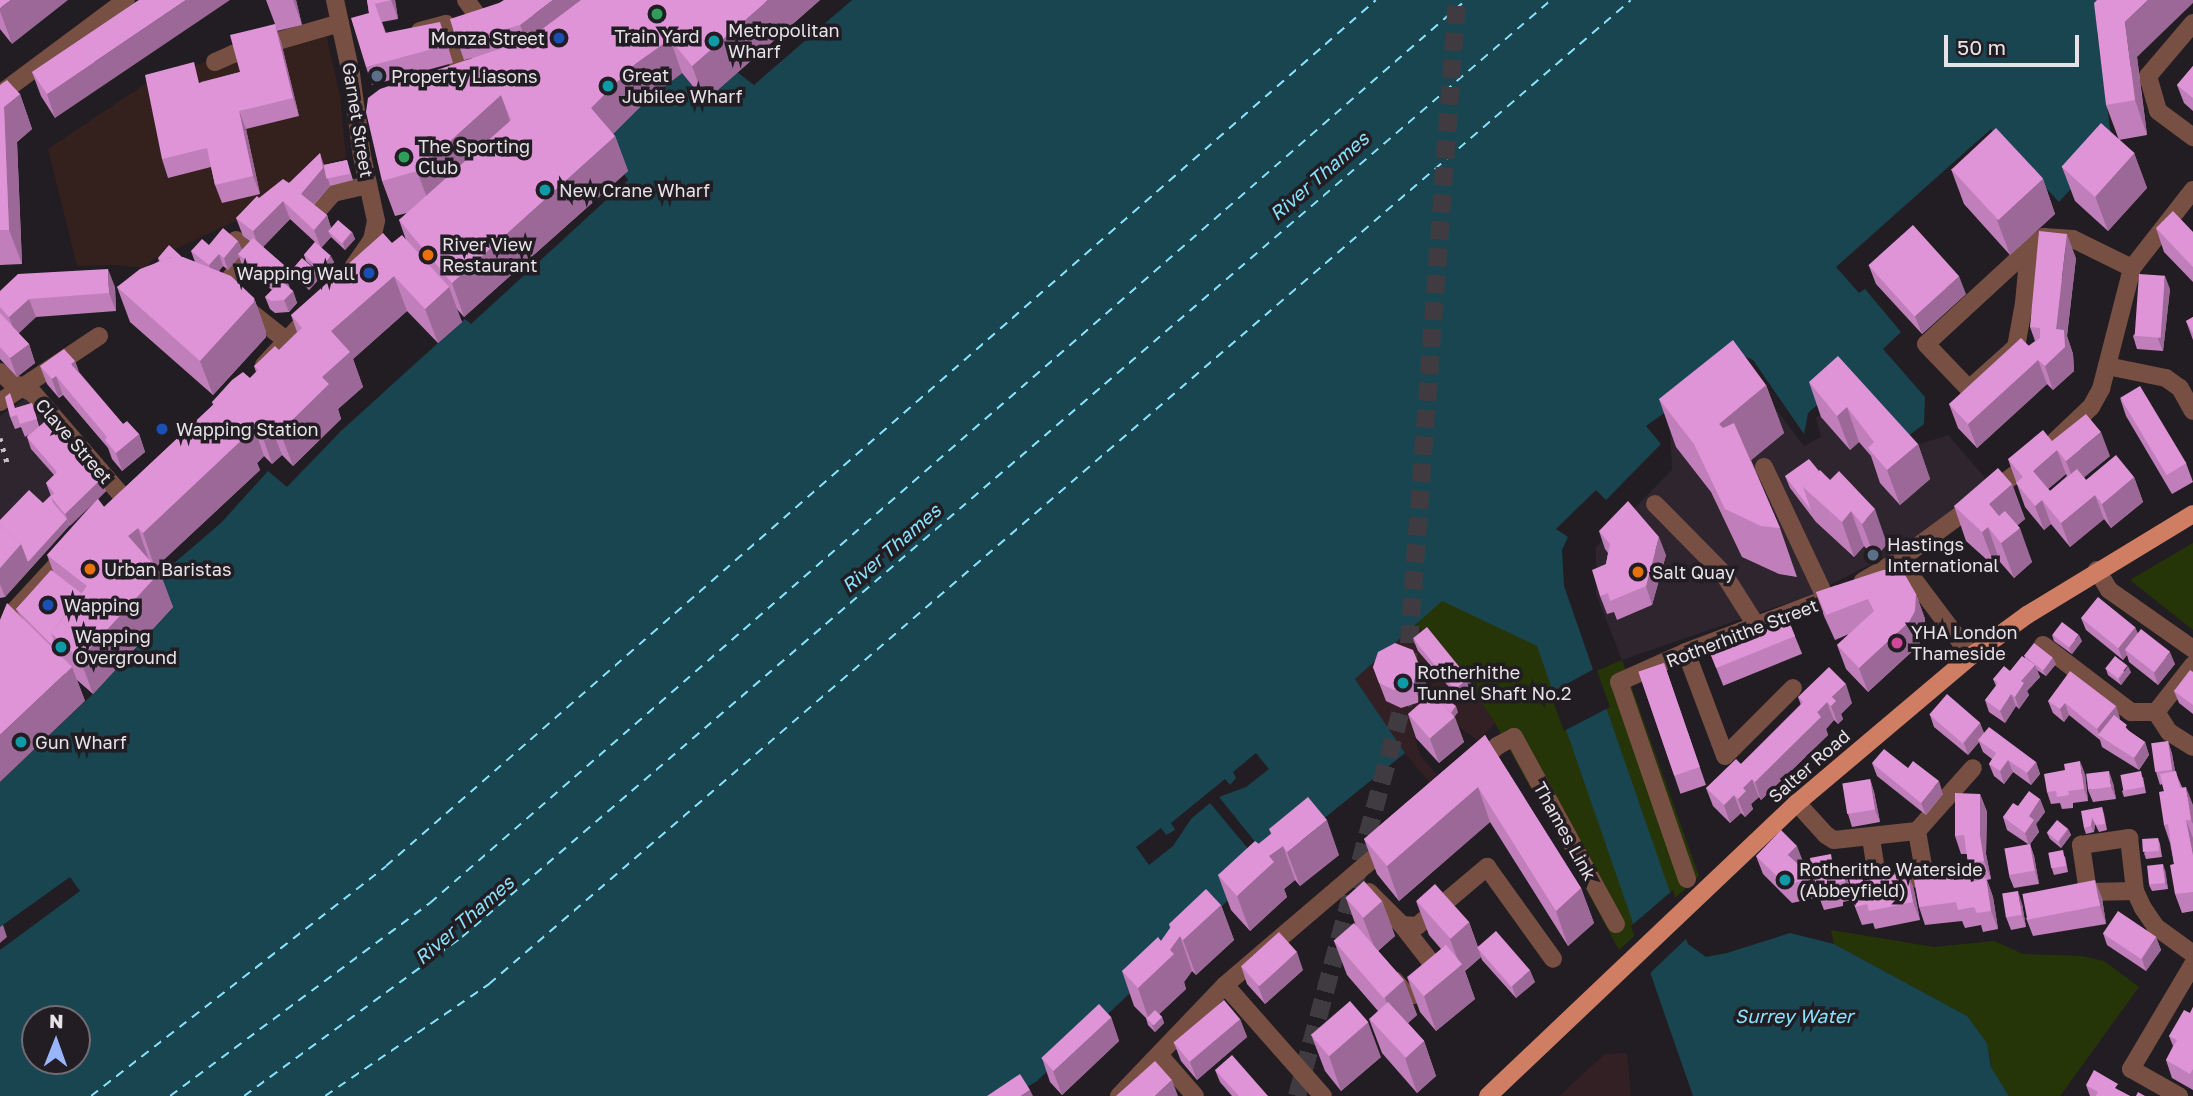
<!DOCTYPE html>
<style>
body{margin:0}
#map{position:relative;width:2193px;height:1096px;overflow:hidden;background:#221d23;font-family:"Golos Text",sans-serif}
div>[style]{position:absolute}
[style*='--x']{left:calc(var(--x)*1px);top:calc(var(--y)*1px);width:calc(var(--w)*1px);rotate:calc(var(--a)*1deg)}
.built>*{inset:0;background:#2e252f}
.industrial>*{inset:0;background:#332024}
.education>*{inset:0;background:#34211e}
.green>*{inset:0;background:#253507}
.water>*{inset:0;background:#194550}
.pier>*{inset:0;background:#221d23}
.ferry>*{height:2px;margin-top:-1px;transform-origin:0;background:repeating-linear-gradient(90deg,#87e2fc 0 9px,transparent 0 16px)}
.major-tunnel>*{height:18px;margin-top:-9px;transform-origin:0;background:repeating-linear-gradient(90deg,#3f3b40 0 18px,transparent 0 27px)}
.minor>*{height:18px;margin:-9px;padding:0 9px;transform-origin:9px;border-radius:9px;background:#774f43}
.major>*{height:18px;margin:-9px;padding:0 9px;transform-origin:9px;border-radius:9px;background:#cf7e64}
.rail>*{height:5px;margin-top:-2.5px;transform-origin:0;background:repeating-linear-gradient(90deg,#c4c0c4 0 3.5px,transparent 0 10.5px)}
.wall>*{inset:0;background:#c07fba;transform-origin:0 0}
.shaded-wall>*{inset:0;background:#9c6897;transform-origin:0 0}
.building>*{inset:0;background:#df94d8;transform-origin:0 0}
.dots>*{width:19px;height:19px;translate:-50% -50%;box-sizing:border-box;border:4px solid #221d23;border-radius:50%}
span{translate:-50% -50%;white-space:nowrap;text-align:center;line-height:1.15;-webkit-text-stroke:7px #221d23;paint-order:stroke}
.poi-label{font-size:18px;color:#e6e2e6}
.left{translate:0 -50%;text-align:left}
.right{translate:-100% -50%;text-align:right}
.street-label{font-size:18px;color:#e6e2e6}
.water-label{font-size:19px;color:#87e2fc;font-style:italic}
.north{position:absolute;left:21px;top:1005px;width:70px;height:70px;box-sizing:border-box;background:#221d23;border:2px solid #706c71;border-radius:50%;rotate:1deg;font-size:19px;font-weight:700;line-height:28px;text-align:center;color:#e6e2e6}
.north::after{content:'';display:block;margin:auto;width:24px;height:32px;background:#98b5fd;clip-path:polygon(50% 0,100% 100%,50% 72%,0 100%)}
.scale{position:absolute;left:1944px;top:35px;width:135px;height:32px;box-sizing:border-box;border:4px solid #e6e2e6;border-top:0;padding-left:9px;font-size:21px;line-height:24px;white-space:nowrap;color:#e6e2e6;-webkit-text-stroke:5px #221d23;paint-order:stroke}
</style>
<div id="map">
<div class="built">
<i style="clip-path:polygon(1739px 378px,1757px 385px,1804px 446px,1821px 437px,1816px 418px,1851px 388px,1908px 448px,1948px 435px,1987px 480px,1914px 543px,1805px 597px,1622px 660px,1596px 594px,1596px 547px,1672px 470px,1670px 432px)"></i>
<i style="clip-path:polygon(26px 398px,55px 430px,62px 484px,54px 500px,0 528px,0 416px)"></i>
</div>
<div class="industrial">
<i style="clip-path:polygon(1415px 625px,1424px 631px,1473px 690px,1495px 723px,1478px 741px,1432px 706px,1411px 724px,1420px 755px,1440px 779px,1432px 785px,1405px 753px,1355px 679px)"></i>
<i style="clip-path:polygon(1627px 1053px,1631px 1096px,1559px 1096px,1605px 1054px)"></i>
</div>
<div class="education">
<i style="clip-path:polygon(323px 21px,340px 96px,346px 158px,327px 163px,244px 217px,152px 260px,145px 268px,115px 265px,77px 266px,48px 149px,148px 82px)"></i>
</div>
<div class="green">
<i style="clip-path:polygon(2193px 543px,2193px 630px,2130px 580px)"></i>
<i style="clip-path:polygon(1546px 563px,1594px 672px,1622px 660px,1699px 876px,1619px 950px,1495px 723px,1473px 690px,1424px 631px,1415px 625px,1442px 600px)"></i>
<i style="clip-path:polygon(1831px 930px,1934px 947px,1994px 941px,2023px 954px,2082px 956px,2104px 961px,2139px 987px,2060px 1096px,2009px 1096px,1991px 1067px,1990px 1055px,1967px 1016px,1834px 944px)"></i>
</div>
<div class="water">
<i style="clip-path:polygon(evenodd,852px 0,2131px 0,2097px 32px,2112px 143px,2059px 202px,1991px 129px,1836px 267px,1859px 293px,1865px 289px,1901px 332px,1883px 349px,1925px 397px,1924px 424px,1907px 437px,1849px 377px,1808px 413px,1804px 434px,1753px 360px,1744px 356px,1646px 426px,1661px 444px,1606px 500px,1596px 490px,1556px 529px,1568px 537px,1562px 550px,1564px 586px,1688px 944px,1706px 957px,1727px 953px,1790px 933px,1834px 944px,1967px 1016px,1987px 1043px,1991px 1067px,2009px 1096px,1693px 1096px,1537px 646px,1442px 601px,1355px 679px,1405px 753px,1260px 870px,1037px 1081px,1013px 1096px,0 1096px,0 782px,93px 694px,172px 607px,152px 582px,221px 523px,268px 471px,287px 487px,341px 431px,438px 343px,465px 319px,471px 324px,628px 180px,603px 143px,648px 99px,682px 73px,705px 101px,737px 72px,754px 85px,852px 0,35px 1019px,77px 1019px,77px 1061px,35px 1061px,35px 1019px)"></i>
</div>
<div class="pier">
<i style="clip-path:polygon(1596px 668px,1610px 707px,1564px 731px,1550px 693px)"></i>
<i style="clip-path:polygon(1256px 753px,1269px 769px,1246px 787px,1219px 797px,1269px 859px,1260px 863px,1210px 803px,1191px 819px,1173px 846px,1149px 865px,1136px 847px,1161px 828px,1166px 835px,1175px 830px,1171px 823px,1225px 779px,1230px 785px,1236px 778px,1233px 772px)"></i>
<i style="clip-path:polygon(70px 877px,80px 891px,0 950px,0 927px)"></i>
<i style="clip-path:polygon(1673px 890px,1688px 937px,1647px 976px,1631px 926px)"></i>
</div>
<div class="ferry">
<i style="--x:91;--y:1096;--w:374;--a:-37.9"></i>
<i style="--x:386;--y:866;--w:1315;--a:-41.18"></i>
<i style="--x:170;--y:1096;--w:324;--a:-36.6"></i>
<i style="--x:430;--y:903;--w:1374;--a:-41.08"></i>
<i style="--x:244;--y:1096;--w:270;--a:-36.1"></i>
<i style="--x:462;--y:937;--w:1437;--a:-40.71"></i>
<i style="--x:325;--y:1096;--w:199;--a:-34.3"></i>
<i style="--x:489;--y:984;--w:1507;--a:-40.75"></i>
</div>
<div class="major-tunnel">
<i style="--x:1297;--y:1096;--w:413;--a:-74.9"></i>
<i style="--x:1405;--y:697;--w:699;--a:-85.73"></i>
</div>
<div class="minor">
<i style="--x:335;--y:0;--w:76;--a:77.8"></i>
<i style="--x:351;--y:74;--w:83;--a:82.4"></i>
<i style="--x:362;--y:156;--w:66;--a:77.8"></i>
<i style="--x:376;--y:221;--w:19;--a:102"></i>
<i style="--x:372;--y:240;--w:32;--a:125"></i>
<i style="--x:466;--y:0;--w:19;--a:54"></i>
<i style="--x:2193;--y:23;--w:70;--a:130.3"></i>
<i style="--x:2148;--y:76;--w:36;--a:74"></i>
<i style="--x:2158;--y:111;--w:44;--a:36.6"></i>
<i style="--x:420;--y:31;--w:27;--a:-15"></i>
<i style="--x:446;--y:24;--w:61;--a:72.8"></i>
<i style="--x:215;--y:62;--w:20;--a:-24"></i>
<i style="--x:233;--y:54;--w:111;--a:-16.2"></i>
<i style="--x:0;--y:94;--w:157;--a:-36.7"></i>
<i style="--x:314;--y:215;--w:29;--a:-49"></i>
<i style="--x:333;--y:193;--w:36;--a:-13"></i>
<i style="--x:2029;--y:249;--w:54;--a:95.3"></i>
<i style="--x:2024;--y:303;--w:45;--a:100.3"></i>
<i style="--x:2016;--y:347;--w:63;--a:138.2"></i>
<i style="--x:1969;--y:389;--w:62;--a:-133.7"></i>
<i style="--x:1926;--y:344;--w:140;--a:-42.7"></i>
<i style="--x:2029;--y:249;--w:19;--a:-39"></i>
<i style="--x:2044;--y:237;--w:29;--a:4"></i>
<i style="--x:2073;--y:239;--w:66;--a:26.2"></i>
<i style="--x:220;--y:290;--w:48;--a:-50"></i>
<i style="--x:251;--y:253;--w:20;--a:-139"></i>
<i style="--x:243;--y:306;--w:56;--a:38.5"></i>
<i style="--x:264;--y:365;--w:71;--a:-47.3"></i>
<i style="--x:2107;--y:366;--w:60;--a:11.5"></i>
<i style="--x:2166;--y:378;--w:17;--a:36"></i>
<i style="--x:2180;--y:388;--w:26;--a:61"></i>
<i style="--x:0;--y:372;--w:13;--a:42"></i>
<i style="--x:10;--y:381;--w:26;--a:28"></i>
<i style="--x:33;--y:393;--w:139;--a:49.1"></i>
<i style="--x:0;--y:402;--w:119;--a:-33.7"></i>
<i style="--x:2055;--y:441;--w:50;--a:-43.4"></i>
<i style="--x:2091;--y:407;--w:21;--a:-61"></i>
<i style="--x:2101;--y:389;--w:125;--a:-75.6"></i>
<i style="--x:2132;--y:268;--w:99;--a:-52"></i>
<i style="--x:1764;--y:467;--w:148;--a:64.8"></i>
<i style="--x:1655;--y:504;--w:97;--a:45.4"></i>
<i style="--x:1723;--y:573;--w:62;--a:57.6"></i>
<i style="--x:1899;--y:560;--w:120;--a:53.1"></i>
<i style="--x:2097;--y:570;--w:23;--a:59"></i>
<i style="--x:2109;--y:590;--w:103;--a:35.1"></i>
<i style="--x:1863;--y:581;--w:42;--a:-30.3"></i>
<i style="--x:1899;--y:560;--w:165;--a:-36.4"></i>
<i style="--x:0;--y:642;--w:34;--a:-66"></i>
<i style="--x:14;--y:611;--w:75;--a:-47.2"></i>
<i style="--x:2043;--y:645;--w:111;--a:37.3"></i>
<i style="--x:2131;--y:712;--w:25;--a:0"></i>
<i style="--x:2156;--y:712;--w:24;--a:57"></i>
<i style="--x:2169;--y:732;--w:28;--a:32"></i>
<i style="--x:1686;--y:652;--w:111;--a:69.4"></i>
<i style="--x:1725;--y:756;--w:96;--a:-45"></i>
<i style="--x:2156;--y:712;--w:60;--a:-51.8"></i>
<i style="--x:1478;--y:764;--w:26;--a:-43"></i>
<i style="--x:1497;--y:746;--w:19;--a:-28"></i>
<i style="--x:1514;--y:737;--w:213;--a:61.4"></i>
<i style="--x:1797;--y:803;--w:43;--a:47.8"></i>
<i style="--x:1826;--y:835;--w:9;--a:32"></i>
<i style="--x:1834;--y:840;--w:83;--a:-6.2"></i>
<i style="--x:1917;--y:831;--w:84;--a:-48.4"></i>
<i style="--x:1871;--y:838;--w:47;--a:81.3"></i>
<i style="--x:1878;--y:884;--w:48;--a:-8.5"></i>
<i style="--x:1925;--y:877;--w:47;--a:-99.9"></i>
<i style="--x:1687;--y:879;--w:208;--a:-109"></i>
<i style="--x:1619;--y:682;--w:73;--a:-24.1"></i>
<i style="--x:1686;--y:652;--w:164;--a:-20.8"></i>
<i style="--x:2135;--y:891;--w:47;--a:178.8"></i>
<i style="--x:2088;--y:892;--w:48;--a:-98.5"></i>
<i style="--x:2081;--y:845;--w:49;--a:-8.3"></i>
<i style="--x:2129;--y:838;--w:53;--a:83.5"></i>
<i style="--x:2135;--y:891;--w:19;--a:65"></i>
<i style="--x:2143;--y:908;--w:23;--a:56"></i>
<i style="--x:2156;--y:927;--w:46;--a:36.1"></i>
<i style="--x:1369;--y:892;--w:47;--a:45"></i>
<i style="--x:1402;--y:925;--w:15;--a:4"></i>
<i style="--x:1417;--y:926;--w:92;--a:-40.1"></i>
<i style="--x:1487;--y:867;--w:113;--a:54.3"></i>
<i style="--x:1394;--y:980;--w:20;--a:49"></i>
<i style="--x:1407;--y:995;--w:7;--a:0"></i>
<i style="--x:1414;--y:995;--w:29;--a:-41"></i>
<i style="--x:1436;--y:976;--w:6;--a:-81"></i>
<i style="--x:1437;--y:970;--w:57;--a:-127.9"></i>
<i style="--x:1225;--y:985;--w:148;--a:48.6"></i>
<i style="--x:1160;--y:1056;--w:53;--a:48.8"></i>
<i style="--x:1119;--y:1096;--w:153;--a:-46.3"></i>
<i style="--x:1225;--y:985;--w:217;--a:-40.5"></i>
<i style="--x:2179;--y:1096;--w:55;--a:-150.6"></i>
<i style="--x:2131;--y:1069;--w:122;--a:-59.4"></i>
</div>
<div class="major">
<i style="--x:1488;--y:1096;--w:426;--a:-43.5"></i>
<i style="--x:1797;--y:803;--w:228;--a:-40.2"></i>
<i style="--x:1971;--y:656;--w:69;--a:-36.2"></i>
<i style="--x:2027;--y:615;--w:194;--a:-31.3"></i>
</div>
<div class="rail">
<i style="--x:0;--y:438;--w:26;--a:74"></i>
</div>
<div class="wall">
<i style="clip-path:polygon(0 0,12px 44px,0 29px)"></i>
<i style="clip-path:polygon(139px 0,55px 118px,41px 96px,32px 72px)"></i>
<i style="clip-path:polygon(266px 0,296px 0,302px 25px,277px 31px,281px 42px,299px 116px,246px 129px,260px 194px,222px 203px,215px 185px,211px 167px,168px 178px,162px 159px,201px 82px,240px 72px,275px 24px)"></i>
<i style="clip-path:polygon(367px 0,395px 0,398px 19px,382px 22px,386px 33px,446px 40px,453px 63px,372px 85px,366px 67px,369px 13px)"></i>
<i style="clip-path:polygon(820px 0,705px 101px,682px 73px,648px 99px,613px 134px,615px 136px,628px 171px,464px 317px,456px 308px,462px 322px,438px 343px,407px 311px,353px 359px,363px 387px,338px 409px,341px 419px,293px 466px,282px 455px,272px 464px,264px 456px,257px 463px,260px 470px,156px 567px,173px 607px,93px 694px,77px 680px,85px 701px,19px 614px,16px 609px,53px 571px,47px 555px,96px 500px,69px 526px,5px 597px,0 598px,0 520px,43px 503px,51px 496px,46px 483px,54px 475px,31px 449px,27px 437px,28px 435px,25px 437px,21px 427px,15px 429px,10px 417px,16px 408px,32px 403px,39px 426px,101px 479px,106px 491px,98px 499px,104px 507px,213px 405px,212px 402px,250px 378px,256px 372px,254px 366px,279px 350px,297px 332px,291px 315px,392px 243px,406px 240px,399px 220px,407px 213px,395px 216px,382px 181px,473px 58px,464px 60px,450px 19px)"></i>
<i style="clip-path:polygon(2137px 57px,2147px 135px,2119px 140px,2134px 153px,2147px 188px,2108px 231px,2075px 201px,2062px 167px,2119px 140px,2106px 105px)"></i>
<i style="clip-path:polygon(2193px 66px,2193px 111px,2184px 103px,2177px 85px)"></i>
<i style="clip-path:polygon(0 85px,20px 94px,32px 129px,17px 142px,22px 264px,0 265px)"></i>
<i style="clip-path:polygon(347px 160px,353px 180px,330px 186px,314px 205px,327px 215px,331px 228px,352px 232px,355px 239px,345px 250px,331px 237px,321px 248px,334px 262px,323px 275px,306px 261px,304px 255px,315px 242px,290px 219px,263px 247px,288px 278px,287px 280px,289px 288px,293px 291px,297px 303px,289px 312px,275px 313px,270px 309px,265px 297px,272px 290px,243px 267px,239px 257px,228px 270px,223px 266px,219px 271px,254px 298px,266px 332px,266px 337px,213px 395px,130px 322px,117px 287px,159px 261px,158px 258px,182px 257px,195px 262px,191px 251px,209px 245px,238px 241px,242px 250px,250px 241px,243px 236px,236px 218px,259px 198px,324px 165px)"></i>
<i style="clip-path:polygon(1951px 169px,2043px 179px,2055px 214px,2010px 255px,1964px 204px)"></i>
<i style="clip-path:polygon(2156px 228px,2193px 232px,2193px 282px,2164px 252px)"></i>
<i style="clip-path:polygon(2076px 258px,2067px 336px,2073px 354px,2074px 371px,2053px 390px,2047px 384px,1977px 448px,1958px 428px,1949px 404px,2035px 341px,2030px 327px)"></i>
<i style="clip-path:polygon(1869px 266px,1966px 294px,1922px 334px,1876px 284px)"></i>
<i style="clip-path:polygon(291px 269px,320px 278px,309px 290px,294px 276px)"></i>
<i style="clip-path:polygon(115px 287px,116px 311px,36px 317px,18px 333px,29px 344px,35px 363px,17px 377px,0 359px,0 291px)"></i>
<i style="clip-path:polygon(2170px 289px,2163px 351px,2137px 349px,2133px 336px)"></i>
<i style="clip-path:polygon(2193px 317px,2193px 340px,2186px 321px)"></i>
<i style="clip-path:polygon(75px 361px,79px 372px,123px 424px,139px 434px,145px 452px,122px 471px,112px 459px,108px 448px,63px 395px,59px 398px,47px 384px,40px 366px)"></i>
<i style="clip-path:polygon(1809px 382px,1918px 444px,1930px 479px,1900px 505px,1880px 483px,1871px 456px,1859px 442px,1850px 450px,1821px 417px)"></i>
<i style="clip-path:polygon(1766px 385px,1784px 433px,1751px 460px,1780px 528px,1797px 577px,1779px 574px,1742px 557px,1711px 492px,1676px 447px,1659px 399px)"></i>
<i style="clip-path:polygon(2120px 398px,2186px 463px,2193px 482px,2172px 494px,2126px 416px)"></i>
<i style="clip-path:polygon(evenodd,2052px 441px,2110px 456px,2084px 477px,2086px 480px,2134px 477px,2143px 502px,2111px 528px,2104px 519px,2070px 547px,2051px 524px,2044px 530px,2025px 507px,2008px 459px,2052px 441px,2066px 474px,2067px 476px,2050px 491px,2048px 489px,2066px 474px)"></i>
<i style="clip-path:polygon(1819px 471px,1830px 480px,1887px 544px,1875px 558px,1864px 546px,1854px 557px,1816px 522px,1790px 488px,1785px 476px)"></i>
<i style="clip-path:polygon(2012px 484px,2025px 519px,2017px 525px,2032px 562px,2014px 578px,2000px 562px,1995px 567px,1966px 541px,1954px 506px)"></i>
<i style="clip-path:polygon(1599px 531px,1666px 555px,1652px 605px,1617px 620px,1614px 612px,1607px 614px,1600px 596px,1608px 553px,1605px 549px)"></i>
<i style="clip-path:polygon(1816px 592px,1916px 594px,1925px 619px,1924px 635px,1918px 646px,1868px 692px,1846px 669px,1837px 645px,1849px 634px,1835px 640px,1824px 616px)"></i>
<i style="left:1786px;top:614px;width:43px;height:85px;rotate:68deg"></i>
<i style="clip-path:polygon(2081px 618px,2135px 627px,2138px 634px,2175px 664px,2158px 685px,2129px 662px,2127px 655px,2123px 660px,2086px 630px)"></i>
<i style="clip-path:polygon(2052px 635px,2082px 641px,2072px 654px,2054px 641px)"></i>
<i style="clip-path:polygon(1413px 639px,1473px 690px,1461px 701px,1418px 651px)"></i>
<i style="clip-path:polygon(2024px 655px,2056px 664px,2046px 676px,2037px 670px,2040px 677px,2027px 691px,2029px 695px,2019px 709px,2016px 706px,2005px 723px,1989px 712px,1985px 700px,1996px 686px,1993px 679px,2010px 671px,2025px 658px)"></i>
<i style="left:1664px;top:663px;width:129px;height:27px;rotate:71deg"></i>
<i style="clip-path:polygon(1373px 667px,1427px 686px,1420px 702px,1401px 708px,1386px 701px)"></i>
<i style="clip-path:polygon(2106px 669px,2131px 672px,2121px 685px,2108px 675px)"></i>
<i style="clip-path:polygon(2193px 672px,2193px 714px,2179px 703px,2174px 691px)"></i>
<i style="clip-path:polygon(1798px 697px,1852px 703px,1841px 714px,1843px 719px,1838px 724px,1834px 720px,1826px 729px,1828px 735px,1761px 800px,1759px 797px,1751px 804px,1753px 809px,1745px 817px,1741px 813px,1730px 823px,1713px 806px,1706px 788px,1741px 764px,1801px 705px)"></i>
<i style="clip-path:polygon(2048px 701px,2116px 706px,2119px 719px,2130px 732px,2145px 742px,2149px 755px,2139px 770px,2102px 747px,2100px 740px,2069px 715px,2064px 722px,2053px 713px)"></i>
<i style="clip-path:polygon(1458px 712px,1454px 717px,1464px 742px,1439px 763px,1416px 738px,1408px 714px)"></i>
<i style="clip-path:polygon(1930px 715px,1980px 723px,1984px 733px,2036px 762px,2040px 774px,2031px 785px,2013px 772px,2004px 784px,1994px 776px,1989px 764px,1992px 759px,1983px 752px,1979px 742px,1968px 755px,1934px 727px)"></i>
<i style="clip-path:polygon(1485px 735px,1581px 888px,1594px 923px,1568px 946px,1490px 822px,1399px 901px,1377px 874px,1364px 839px)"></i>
<i style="clip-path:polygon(2168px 741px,2172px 754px,2175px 771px,2182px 787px,2193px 807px,2193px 911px,2182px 913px,2175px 894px,2174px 864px,2170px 843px,2164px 825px,2164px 791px,2162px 784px,2160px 785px,2156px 772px)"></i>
<i style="clip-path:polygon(1872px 763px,1908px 768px,1943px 794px,1926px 815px,1877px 776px)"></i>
<i style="clip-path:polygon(2085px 774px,2088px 801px,2073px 803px,2073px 808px,2062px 809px,2060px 803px,2051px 804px,2047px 792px)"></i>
<i style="clip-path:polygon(2143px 777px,2146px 793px,2124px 797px,2122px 791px)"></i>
<i style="clip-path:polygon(1870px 779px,1874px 792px,1880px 822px,1852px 827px,1848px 814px)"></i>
<i style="clip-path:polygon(2113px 783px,2116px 799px,2093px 802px,2088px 790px)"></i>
<i style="clip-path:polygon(1980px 794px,1987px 812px,1986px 854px,1991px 879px,1987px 880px,1993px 897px,1998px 929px,1983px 932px,1981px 925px,1965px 928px,1962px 921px,1925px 925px,1919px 907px,1974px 881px,1968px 863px,1967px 854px,1961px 854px,1955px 836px)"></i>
<i style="clip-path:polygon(2040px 799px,2045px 812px,2036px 824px,2039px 832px,2030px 844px,2034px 856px,2039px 884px,2014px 888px,2009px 876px,2028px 844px,2007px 830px,2003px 817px,2018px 806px)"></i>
<i style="clip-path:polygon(2102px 807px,2104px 814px,2107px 830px,2099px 832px,2095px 824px,2094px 832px,2086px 834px,2084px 828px)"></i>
<i style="clip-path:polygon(1269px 829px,1339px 855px,1300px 886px,1295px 880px,1284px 889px,1287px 897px,1250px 931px,1231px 910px,1218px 875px,1271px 834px)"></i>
<i style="clip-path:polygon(2068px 829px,2071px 835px,2061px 848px,2050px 839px,2047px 833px)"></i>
<i style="clip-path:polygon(2158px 838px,2160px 844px,2162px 857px,2146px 859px,2144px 853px)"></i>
<i style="clip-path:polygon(1756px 856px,1804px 864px,1801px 867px,1835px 867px,1842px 865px,1849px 884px,1852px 900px,1843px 902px,1843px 906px,1824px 910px,1819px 897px,1792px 903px,1763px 874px)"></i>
<i style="clip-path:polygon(2065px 856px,2068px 872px,2054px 875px,2052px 869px)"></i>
<i style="clip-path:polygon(2165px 870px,2168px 889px,2152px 891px,2149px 885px)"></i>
<i style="clip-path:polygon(1907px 872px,1914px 890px,1920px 920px,1875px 929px,1873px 923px,1862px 925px,1855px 907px,1864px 881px)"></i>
<i style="clip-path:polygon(1346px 898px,1382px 901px,1395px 936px,1378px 951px,1404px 980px,1417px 1015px,1408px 1023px,1424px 1041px,1436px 1076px,1417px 1093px,1382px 1053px,1369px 1019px,1378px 1011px,1347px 975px,1334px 941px,1356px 926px)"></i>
<i style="clip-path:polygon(2102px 898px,2106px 924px,2033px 936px,2026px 918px)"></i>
<i style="clip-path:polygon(1416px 901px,1469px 922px,1478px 947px,1535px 982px,1516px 998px,1482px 960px,1481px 957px,1465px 971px,1475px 999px,1436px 1031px,1420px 1012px,1407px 977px,1441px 949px,1429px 935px)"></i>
<i style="clip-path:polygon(2022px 904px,2026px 927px,2011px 930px,2006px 917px)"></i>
<i style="clip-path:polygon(1221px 905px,1234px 940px,1196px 975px,1192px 971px,1184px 982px,1186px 989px,1159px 1014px,1162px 1017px,1164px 1023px,1155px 1032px,1148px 1025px,1146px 1018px,1134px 1006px,1122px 971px,1161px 941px,1170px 928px,1169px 924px)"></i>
<i style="clip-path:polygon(2103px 933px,2156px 937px,2161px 950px,2146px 971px,2107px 945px)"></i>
<i style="clip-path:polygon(1241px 966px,1303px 970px,1265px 1004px,1247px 984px)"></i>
<i style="clip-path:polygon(2193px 1007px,2193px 1090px,2172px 1078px,2166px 1060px,2173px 1046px,2169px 1036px,2190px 1013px)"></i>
<i style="clip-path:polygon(1111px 1017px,1119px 1041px,1062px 1095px,1050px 1082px,1042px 1058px)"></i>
<i style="clip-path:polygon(1240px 1019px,1247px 1037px,1197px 1080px,1181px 1061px,1174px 1043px)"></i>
<i style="clip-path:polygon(1312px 1037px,1381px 1057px,1341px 1091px,1325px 1071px)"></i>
<i style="clip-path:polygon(1215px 1070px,1268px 1096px,1232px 1096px,1220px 1082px)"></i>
<i style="clip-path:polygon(2086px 1085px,2120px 1091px,2130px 1096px,2090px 1096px)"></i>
</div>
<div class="shaded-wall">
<i style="clip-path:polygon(11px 0,68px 0,12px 44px,0 11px,0 8px)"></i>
<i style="clip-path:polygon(186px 0,230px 0,55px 118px,47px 94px)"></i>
<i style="clip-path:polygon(293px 0,296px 0,302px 25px)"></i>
<i style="clip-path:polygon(391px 0,395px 0,398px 19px)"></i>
<i style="clip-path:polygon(553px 0,584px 0,527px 43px,520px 25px)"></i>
<i style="clip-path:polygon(768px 0,820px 0,705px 101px,692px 66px)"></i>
<i style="clip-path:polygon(2148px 0,2193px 0,2193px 3px,2137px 57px,2147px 135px,2135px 100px,2125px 22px)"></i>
<i style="clip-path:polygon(275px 24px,281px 42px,299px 116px,293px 98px)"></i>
<i style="clip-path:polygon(670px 39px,682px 73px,648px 99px,603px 143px,591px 108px,635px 64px)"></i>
<i style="clip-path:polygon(20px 94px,32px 129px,17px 142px,22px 264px,9px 230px,4px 107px)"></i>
<i style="clip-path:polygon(501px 95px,513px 130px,430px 206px,417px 171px)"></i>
<i style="clip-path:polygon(239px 111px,246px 129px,260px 194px,253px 176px)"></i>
<i style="clip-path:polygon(615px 136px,628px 171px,464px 317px,452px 283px)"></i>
<i style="clip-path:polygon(320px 153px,326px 171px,330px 186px,307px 212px,301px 194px)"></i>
<i style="clip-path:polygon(2134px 153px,2147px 188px,2108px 231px,2095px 196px)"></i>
<i style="clip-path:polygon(2043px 179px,2055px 214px,2010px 255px,1997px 220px)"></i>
<i style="clip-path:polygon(283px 201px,290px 219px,260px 250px,253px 231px)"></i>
<i style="clip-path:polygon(327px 215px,333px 234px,328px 231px,331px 237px,321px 248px,314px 230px)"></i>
<i style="clip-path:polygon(352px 232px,355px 239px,345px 250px,343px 243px)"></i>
<i style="clip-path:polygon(2067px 234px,2076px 258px,2067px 336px,2073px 354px,2074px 371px,2053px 390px,2045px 366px,2056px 329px)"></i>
<i style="clip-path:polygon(238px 241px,243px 253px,238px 254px,239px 257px,228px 270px,224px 258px)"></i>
<i style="clip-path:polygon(219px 254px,223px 266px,213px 278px,209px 265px)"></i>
<i style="clip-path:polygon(331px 256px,334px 262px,323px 275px,320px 269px)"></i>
<i style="clip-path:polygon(284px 265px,288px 278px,287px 280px,290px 288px,285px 293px,281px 280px,280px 270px)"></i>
<i style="clip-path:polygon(108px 269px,115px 287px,116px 311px,109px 293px)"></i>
<i style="clip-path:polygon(318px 272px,320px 278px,309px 290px,307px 284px)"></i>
<i style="clip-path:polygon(394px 276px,407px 311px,353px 359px,363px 387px,338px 409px,341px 419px,293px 466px,280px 432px,322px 377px,331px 331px)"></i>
<i style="clip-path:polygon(1959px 276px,1966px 294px,1922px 334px,1915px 316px)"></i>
<i style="clip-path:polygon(2165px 276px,2170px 289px,2163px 351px,2158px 339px)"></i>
<i style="clip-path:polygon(449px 287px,462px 322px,438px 343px,425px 309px)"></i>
<i style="clip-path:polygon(293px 291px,297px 303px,289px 312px,284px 300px)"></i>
<i style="clip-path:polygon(254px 298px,266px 332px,266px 337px,213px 395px,200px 361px)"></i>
<i style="clip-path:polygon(29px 299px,36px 317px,16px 336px,9px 317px)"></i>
<i style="clip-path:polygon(29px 344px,35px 363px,17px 377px,10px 358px)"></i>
<i style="clip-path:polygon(2038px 360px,2047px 384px,1977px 448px,1968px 424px)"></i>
<i style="clip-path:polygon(75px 361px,81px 379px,71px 364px)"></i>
<i style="left:56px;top:376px;width:20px;height:5px;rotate:70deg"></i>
<i style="clip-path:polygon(1766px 385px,1784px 433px,1737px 472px,1719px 424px)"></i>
<i style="clip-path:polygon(1847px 407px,1859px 442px,1850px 450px,1837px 416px)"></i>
<i style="clip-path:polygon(252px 421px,264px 456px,257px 463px,260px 470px,155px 568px,143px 533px)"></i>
<i style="clip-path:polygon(269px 421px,282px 455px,272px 464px,260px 429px)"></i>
<i style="clip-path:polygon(2101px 432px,2110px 456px,2075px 485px,2066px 461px)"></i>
<i style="clip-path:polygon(139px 434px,145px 452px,122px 471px,116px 453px)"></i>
<i style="clip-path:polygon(1918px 444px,1930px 479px,1900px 505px,1887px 470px)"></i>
<i style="clip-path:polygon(2057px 450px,2066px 474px,2041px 495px,2033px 471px)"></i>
<i style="clip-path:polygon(2134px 477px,2143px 502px,2111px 528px,2102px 504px)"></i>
<i style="clip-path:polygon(101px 479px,106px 491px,70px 526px,65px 514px)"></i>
<i style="clip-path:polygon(2012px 484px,2025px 519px,2002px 539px,1989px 504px)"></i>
<i style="clip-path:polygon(2095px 495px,2104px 519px,2070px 547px,2061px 523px)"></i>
<i style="clip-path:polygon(2042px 500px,2051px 524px,2044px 530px,2035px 506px)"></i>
<i style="clip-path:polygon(1875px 509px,1887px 544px,1875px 558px,1862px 524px)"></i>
<i style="clip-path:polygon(1851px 511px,1864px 546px,1854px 557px,1842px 522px)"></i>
<i style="clip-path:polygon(67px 519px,69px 526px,5px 597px,0 584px,0 568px,21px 544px)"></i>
<i style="clip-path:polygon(1988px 527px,2000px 562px,1995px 567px,1982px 532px)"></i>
<i style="clip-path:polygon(138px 528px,150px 563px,128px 536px)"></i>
<i style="clip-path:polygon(2020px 528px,2032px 562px,2014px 578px,2001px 543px)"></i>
<i style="clip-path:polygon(1659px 537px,1666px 555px,1652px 605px,1646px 586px)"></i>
<i style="clip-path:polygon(160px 572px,173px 607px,93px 694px,80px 659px)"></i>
<i style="clip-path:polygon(1916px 594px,1925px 619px,1924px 635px,1918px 646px,1868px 692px,1859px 668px)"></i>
<i style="clip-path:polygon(2135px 627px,2140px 639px,2125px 650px,2127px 655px,2123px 660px,2118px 648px)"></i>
<i style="clip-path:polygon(2079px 635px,2082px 641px,2072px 654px,2069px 648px)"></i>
<i style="clip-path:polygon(2170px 652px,2175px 664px,2158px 685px,2154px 673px)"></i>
<i style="clip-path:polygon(2053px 658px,2056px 664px,2046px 676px,2043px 670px)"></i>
<i style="clip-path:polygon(2035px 665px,2040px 677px,2027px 691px,2029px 695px,2019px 709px,2015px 697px,2021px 681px)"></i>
<i style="clip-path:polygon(2128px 666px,2131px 672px,2121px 685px,2119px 679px)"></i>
<i style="clip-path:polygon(72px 667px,85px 701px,0 782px,0 735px)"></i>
<i style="clip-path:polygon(1420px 667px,1427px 686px,1420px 702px,1413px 684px)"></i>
<i style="clip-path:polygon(1469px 678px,1473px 690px,1461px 701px,1456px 688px)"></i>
<i style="clip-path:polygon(1846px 684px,1852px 703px,1841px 714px,1843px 719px,1838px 724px,1831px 706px,1832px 697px)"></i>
<i style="clip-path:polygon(2011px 694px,2016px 706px,2005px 723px,2000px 711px)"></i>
<i style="clip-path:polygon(1827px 702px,1834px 720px,1826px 729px,1828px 735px,1761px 800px,1755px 782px)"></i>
<i style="clip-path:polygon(2065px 703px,2069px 715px,2064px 722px,2060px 709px)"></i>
<i style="clip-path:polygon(1456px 706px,1458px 712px,1452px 720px,1455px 717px,1464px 742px,1439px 763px,1430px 739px)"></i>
<i style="clip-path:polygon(2116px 706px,2120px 718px,2104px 739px,2100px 736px,2097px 729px)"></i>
<i style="clip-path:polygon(1980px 723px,1984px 735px,1978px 740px,1979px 742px,1968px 755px,1964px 743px)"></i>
<i style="clip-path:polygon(2168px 741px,2172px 754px,2177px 782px,2172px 770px)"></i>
<i style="clip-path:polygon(2145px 742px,2149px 755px,2139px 770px,2134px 758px)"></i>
<i style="clip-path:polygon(2008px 760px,2013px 772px,2004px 784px,2000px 771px)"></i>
<i style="clip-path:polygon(2080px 761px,2085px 774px,2088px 801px,2084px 789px)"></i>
<i style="clip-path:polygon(2036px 762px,2040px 774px,2031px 785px,2027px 773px)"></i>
<i style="clip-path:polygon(2109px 771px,2113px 783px,2116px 799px,2111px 787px)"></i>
<i style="clip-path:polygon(1752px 779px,1759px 797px,1751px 804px,1753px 809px,1745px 817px,1738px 799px,1743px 788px)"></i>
<i style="clip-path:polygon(1870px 779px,1874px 792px,1880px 822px,1875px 810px)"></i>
<i style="clip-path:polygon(1939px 781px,1943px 794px,1926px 815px,1921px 803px)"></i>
<i style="clip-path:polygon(1478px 787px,1490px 822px,1399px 901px,1387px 866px)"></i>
<i style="clip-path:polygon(2186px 787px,2193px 805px,2193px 824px,2191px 820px)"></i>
<i style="clip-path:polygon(1980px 794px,1987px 812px,1986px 854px,1991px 879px,1984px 861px,1980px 836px)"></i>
<i style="clip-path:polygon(1734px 795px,1741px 813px,1730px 823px,1724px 805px)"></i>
<i style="clip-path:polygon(2040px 799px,2045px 812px,2036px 824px,2039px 832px,2030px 844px,2034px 856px,2039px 884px,2035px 871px,2029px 845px,2025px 833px,2029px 816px)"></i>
<i style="clip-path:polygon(2092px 818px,2095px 824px,2094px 832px,2091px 826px)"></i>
<i style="clip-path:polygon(1327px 820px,1339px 855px,1300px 886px,1287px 852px)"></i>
<i style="clip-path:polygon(2186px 820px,2193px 838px,2193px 856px)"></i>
<i style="clip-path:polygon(2068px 829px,2071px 835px,2061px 848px,2059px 842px)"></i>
<i style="clip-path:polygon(1283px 846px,1295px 880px,1284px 889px,1287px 897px,1250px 931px,1237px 896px,1269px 856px)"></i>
<i style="clip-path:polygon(1797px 846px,1804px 864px,1795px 873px,1788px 855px)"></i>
<i style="clip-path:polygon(2163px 864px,2165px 870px,2168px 889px,2165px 883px)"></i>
<i style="clip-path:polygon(1842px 865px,1849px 884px,1852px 900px,1845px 881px)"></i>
<i style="clip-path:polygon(1907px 872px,1914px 890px,1920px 920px,1913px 902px)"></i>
<i style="clip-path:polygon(1986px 878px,1993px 897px,1998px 929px,1991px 911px)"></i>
<i style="clip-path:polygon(2095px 880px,2102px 898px,2106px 924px,2100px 906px)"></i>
<i style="clip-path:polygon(1581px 888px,1594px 923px,1568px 946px,1556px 911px)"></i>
<i style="clip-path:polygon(2018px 891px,2022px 904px,2026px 927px,2022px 915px)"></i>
<i style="clip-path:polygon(1382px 901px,1395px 936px,1376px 952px,1363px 918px)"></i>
<i style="clip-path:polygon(1221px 905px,1234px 940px,1196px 975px,1183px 940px)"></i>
<i style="clip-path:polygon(1469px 922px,1481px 957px,1465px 971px,1475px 999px,1436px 1031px,1424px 996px,1460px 966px,1450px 939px)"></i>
<i style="clip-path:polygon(3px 925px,7px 937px,0 943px,0 927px)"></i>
<i style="clip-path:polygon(1180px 936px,1192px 971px,1184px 982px,1186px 989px,1150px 1023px,1138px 988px)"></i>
<i style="clip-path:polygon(2156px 937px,2161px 950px,2146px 971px,2142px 959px)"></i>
<i style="clip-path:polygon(1297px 952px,1303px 970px,1265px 1004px,1258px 986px)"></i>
<i style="clip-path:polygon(1530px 970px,1535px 982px,1516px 998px,1512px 986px)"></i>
<i style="clip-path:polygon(1404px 980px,1417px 1015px,1398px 1032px,1385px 998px)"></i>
<i style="clip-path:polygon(1111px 1017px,1119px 1041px,1062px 1095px,1053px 1071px)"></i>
<i style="clip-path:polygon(1162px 1017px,1164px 1023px,1155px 1032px,1152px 1025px)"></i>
<i style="clip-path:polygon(1240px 1019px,1247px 1037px,1197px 1080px,1190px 1062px)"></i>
<i style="clip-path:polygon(1368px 1022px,1381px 1057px,1341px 1091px,1329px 1056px)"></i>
<i style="clip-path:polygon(1424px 1041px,1436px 1076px,1417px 1093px,1405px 1058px)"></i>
<i style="clip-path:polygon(1172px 1080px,1178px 1096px,1155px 1096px)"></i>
<i style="clip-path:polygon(1030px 1090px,1033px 1096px,1021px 1096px)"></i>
</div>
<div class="building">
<i style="clip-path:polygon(0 0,11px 0,0 8px)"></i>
<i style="clip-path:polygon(139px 0,186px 0,47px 94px,32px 72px)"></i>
<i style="clip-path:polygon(367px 0,391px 0,375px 4px,385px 33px,440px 22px,447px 45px,366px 67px,351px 18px,369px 13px)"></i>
<i style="clip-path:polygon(504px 0,553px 0,520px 25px,457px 42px,450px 19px,499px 3px)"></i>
<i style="clip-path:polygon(581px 0,768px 0,692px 66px,670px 39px,635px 64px,591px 108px,615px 136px,452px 283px,399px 220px,511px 120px,501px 95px,417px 171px,382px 181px,366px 112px,368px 98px,380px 89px,529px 39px)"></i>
<i style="clip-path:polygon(2097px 0,2148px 0,2125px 22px,2135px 100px,2106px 105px,2094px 3px)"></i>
<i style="clip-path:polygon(275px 24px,293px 98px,239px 111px,253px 176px,215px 185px,207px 148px,162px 159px,145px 75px,194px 62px,199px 83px,240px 72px,230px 35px)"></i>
<i style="clip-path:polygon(2193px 66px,2193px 98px,2177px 85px)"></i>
<i style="clip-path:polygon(7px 80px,20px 94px,4px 107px,9px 230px,0 230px,0 85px)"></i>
<i style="left:2101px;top:123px;width:45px;height:59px;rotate:42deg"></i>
<i style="left:1996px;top:128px;width:69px;height:61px;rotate:47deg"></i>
<i style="clip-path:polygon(320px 153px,323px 168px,301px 194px,327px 215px,314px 230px,283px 201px,253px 231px,236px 218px,257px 196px,259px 198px,283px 179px,289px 183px)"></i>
<i style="left:347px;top:160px;width:14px;height:24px;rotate:78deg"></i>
<i style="clip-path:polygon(2173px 211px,2193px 232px,2193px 267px,2156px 228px)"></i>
<i style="left:338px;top:220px;width:18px;height:15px;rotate:41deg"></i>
<i style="left:1913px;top:225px;width:69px;height:60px;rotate:48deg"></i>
<i style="clip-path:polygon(223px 228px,238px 241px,224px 258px,219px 254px,209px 265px,191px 251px,202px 239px,209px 245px)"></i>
<i style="clip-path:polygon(2039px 231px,2067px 234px,2056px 329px,2064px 330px,2065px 347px,2045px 366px,2038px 360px,1968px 424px,1949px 404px,2021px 338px,2029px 346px,2040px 338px,2040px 328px,2030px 327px)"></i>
<i style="clip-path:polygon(383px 233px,392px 243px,402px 235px,449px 287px,425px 309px,394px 276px,331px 331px,350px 352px,322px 377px,329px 384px,280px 432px,269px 421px,260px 429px,252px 421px,242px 430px,247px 435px,143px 533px,138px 528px,128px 536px,160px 572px,80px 659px,51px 633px,87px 586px,47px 555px,98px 499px,104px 507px,214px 404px,212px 402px,232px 380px,243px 372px,250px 378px,258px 370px,254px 366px,275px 346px,279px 350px,302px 328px,291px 315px)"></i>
<i style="clip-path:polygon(253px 238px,284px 265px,280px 270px,285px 275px,281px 280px,293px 291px,284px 300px,271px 301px,265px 297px,277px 285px,238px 254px)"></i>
<i style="left:315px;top:242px;width:21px;height:17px;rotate:41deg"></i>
<i style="clip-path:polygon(169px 245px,182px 257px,172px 257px,161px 261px,158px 258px)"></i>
<i style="clip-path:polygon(172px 257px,183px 257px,231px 276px,254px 298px,254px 302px,200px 361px,117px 287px,140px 269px)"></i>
<i style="left:302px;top:258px;width:21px;height:16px;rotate:41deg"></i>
<i style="clip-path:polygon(108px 269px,109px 293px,29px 299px,9px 317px,0 307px,0 291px,18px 274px)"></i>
<i style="left:2139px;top:274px;width:26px;height:62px;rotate:4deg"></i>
<i style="clip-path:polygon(0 313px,29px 344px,10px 358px,0 347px)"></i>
<i style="clip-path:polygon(2193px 317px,2193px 333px,2186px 321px)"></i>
<i style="clip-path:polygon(1733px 340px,1766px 385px,1719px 424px,1723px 428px,1734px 423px,1780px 528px,1761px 526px,1725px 509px,1694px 444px,1659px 399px)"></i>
<i style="clip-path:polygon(64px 349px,75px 361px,71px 364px,123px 424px,127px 421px,139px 434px,116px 453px,105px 440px,107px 437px,56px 376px,52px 379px,40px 366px)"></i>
<i style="clip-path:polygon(1838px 356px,1918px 444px,1887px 470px,1868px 448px,1874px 442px,1847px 407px,1837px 416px,1809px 382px)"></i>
<i style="left:2140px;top:386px;width:90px;height:23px;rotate:59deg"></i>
<i style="clip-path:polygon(10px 393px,15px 408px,32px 403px,37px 419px,20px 424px,17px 415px,10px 417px,5px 397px)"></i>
<i style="clip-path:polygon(2086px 414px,2101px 432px,2066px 461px,2057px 450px,2033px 471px,2050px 491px,2077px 469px,2086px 480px,2116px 455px,2134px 477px,2102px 504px,2095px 495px,2061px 523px,2042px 500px,2035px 506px,2016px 483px,2023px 477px,2008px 459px,2043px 430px,2052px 441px)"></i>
<i style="clip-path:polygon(50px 417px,101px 479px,65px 514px,51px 497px,54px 493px,46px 483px,57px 472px,27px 437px)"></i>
<i style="clip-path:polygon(1809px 459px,1819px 471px,1803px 487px,1811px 510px,1785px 476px)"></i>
<i style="clip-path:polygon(1998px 468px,2012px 484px,1989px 504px,1999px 516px,2005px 511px,2020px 528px,2001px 543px,1988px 527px,1982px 532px,1954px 506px)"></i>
<i style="clip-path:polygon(1820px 470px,1830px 480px,1839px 471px,1875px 509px,1862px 524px,1851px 511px,1842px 522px,1803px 487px)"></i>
<i style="clip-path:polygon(29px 490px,43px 503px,52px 494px,51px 497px,53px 503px,67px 519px,28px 562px,21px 544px,0 525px,0 520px)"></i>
<i style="clip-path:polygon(1628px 501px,1659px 537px,1646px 586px,1610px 601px,1608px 593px,1600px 596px,1592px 570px,1606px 564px,1610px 544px,1599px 531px)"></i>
<i style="clip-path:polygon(0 525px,21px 544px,0 568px)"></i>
<i style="clip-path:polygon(1895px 569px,1904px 573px,1916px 594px,1915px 611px,1909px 622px,1859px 668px,1837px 645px,1874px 611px,1868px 599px,1826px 615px,1816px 592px,1883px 570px)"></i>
<i style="clip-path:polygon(51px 570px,81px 593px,51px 633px,57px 650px,16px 609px)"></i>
<i style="left:2098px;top:597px;width:48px;height:27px;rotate:39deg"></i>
<i style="clip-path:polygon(7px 603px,72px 667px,0 735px,0 620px)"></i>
<i style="left:1786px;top:614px;width:24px;height:85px;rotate:68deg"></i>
<i style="left:2062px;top:622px;width:21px;height:16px;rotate:37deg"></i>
<i style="left:1427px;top:627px;width:66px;height:18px;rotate:51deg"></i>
<i style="left:2141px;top:629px;width:37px;height:26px;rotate:38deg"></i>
<i style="clip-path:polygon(1395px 643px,1413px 650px,1420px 667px,1413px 684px,1394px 690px,1379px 683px,1373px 667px,1378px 652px)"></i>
<i style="left:2034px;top:643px;width:24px;height:16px;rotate:38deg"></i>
<i style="clip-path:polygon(2022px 656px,2035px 665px,2021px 681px,2024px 683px,2015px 697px,2011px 694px,2000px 711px,1985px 700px,1998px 683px,1993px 679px,2004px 666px,2010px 671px)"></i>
<i style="left:2115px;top:656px;width:16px;height:16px;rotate:38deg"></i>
<i style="left:1664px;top:663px;width:110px;height:27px;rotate:71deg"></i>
<i style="clip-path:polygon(1829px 667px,1846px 684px,1832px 697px,1836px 701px,1831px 706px,1827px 702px,1817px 712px,1821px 717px,1755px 782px,1752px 779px,1743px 788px,1746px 791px,1738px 799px,1734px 795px,1724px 805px,1706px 788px,1736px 759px,1741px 764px,1803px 702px,1798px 697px)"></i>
<i style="clip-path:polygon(2190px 670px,2193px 672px,2193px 705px,2174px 691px)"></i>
<i style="clip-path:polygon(2070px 671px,2116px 706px,2097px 729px,2065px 703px,2060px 709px,2048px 701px)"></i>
<i style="clip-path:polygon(1436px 691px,1456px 706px,1451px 713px,1434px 694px)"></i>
<i style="left:1433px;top:692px;width:33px;height:33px;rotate:49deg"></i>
<i style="left:1947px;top:694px;width:44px;height:27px;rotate:41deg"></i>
<i style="clip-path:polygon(2114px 715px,2127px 725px,2125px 728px,2145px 742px,2134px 758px,2098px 735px)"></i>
<i style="clip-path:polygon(1989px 727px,2036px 762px,2027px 773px,2008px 760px,2000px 771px,1989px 764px,1996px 753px,1978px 740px)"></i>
<i style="clip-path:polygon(1485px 735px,1581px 888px,1556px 911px,1478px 787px,1387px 866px,1364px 839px)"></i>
<i style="left:2168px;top:741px;width:29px;height:17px;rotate:82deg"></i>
<i style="clip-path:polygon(1884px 749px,1908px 768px,1913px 761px,1939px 781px,1921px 803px,1872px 763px)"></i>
<i style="clip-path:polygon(2080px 761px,2084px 789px,2068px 791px,2069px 795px,2057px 797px,2056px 791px,2047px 792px,2044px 774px,2065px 770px,2064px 764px)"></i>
<i style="left:2109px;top:771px;width:16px;height:23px;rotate:83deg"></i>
<i style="left:2141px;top:771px;width:16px;height:21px;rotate:79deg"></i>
<i style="clip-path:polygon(2176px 771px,2180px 788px,2186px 787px,2191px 820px,2186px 820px,2193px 856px,2193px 892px,2175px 894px,2170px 865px,2174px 864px,2168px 824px,2164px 825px,2159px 792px,2164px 791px,2160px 774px)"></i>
<i style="left:1870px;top:779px;width:31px;height:28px;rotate:81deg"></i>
<i style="clip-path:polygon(2029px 791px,2040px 799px,2029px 816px,2034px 820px,2025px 833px,2003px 817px,2013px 803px,2018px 806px)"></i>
<i style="clip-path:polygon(1955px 793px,1980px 794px,1980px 836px,1984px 861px,1968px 863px,1964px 835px,1955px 836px)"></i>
<i style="clip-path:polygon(1308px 797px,1327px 820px,1287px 852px,1283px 846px,1269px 856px,1274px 862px,1237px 896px,1218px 875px,1255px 841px,1259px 844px,1272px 833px,1269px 829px)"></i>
<i style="clip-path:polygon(2102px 807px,2105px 824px,2096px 825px,2092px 818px,2091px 826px,2084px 828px,2081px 811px)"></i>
<i style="left:2057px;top:820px;width:14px;height:16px;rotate:39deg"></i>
<i style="clip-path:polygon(1781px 830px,1797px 846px,1788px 855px,1801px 867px,1811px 865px,1810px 858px,1831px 854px,1833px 867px,1842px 865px,1845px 881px,1836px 883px,1837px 888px,1817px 892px,1815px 879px,1785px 884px,1756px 856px)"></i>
<i style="left:2158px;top:838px;width:13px;height:16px;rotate:86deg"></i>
<i style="left:2030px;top:844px;width:27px;height:26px;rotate:80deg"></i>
<i style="left:2063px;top:850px;width:16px;height:15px;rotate:79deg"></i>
<i style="left:2163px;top:864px;width:19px;height:16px;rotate:84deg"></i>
<i style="clip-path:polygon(1907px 872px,1913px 902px,1869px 911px,1867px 904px,1855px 907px,1849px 878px,1862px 876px,1863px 881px)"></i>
<i style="clip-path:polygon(1952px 873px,1954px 880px,1970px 877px,1971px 882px,1986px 878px,1991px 911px,1977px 913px,1974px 907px,1958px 910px,1956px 902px,1919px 907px,1914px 880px)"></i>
<i style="left:2095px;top:880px;width:26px;height:74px;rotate:79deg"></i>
<i style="left:1364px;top:881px;width:27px;height:25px;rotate:48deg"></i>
<i style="left:1435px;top:884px;width:51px;height:25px;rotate:48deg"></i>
<i style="clip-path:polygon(1206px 889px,1221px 905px,1183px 940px,1180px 936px,1170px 950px,1174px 954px,1138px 988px,1122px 971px,1158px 937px,1161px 941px,1171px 927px,1169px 924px)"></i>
<i style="left:2018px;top:891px;width:24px;height:16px;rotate:81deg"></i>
<i style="left:2118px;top:911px;width:46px;height:27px;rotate:34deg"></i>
<i style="left:1354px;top:923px;width:76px;height:27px;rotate:49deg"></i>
<i style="left:1496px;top:931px;width:52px;height:25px;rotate:49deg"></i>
<i style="left:1279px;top:932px;width:27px;height:51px;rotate:48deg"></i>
<i style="left:1446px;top:945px;width:25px;height:50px;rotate:50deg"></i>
<i style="left:1224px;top:1000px;width:25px;height:66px;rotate:50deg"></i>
<i style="left:1350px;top:1001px;width:28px;height:52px;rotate:49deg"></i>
<i style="left:1388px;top:1002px;width:53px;height:25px;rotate:47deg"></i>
<i style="left:1099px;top:1004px;width:18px;height:79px;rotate:47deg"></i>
<i style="clip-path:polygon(2193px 1007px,2193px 1069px,2190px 1074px,2166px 1060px,2177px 1040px,2169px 1036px,2184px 1010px,2190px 1013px)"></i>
<i style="left:1155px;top:1010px;width:10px;height:12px;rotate:45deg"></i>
<i style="clip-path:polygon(1232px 1055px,1268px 1096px,1239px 1096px,1215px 1070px)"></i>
<i style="clip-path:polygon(1155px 1061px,1172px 1080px,1155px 1096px,1116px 1096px)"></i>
<i style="clip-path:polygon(2094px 1070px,2118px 1084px,2115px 1088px,2130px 1096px,2096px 1096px,2098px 1092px,2086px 1085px)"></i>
<i style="clip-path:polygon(1020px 1074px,1030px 1090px,1021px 1096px,987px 1096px)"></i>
<i style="clip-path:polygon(2138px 1092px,2145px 1096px,2136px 1096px)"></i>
</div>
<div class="dots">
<i style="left:657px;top:14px;background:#2e9e5b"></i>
<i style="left:559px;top:38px;background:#1a4fb4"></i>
<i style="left:714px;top:41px;background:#0f9aa8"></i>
<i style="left:377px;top:76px;background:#5c6f8a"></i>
<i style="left:608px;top:86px;background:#0f9aa8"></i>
<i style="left:404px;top:157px;background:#2e9e5b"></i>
<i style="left:545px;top:190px;background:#0f9aa8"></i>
<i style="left:428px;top:255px;background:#e8710a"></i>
<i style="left:369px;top:273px;background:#1a4fb4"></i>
<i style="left:162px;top:429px;background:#1a4fb4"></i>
<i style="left:1873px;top:555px;background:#5c6f8a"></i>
<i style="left:90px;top:569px;background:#e8710a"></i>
<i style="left:1638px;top:572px;background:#e8710a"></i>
<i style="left:48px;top:605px;background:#1a4fb4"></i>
<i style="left:1897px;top:643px;background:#d1479c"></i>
<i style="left:61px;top:647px;background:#0f9aa8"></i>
<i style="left:1403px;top:683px;background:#0f9aa8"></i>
<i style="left:21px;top:742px;background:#0f9aa8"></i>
<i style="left:1785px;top:880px;background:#0f9aa8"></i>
</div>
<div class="poi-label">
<span class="left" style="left:728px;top:41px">Metropolitan<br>Wharf</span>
<span style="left:657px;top:36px">Train Yard</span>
<span class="right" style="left:545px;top:38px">Monza Street</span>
<span class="left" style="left:391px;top:76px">Property Liasons</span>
<span class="left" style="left:622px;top:86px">Great<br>Jubilee Wharf</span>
<span class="left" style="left:418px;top:157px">The Sporting<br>Club</span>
<span class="left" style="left:559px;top:190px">New Crane Wharf</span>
<span class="left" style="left:442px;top:255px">River View<br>Restaurant</span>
<span class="right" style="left:355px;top:273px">Wapping Wall</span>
<span class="left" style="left:176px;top:429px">Wapping Station</span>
<span class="left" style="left:1887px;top:555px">Hastings<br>International</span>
<span class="left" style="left:104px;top:569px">Urban Baristas</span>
<span class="left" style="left:1652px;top:572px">Salt Quay</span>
<span class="left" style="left:64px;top:605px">Wapping</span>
<span class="left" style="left:1911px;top:643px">YHA London<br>Thameside</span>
<span class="left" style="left:75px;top:647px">Wapping<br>Overground</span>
<span class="left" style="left:1417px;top:683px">Rotherhithe<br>Tunnel Shaft No.2</span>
<span class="left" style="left:35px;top:742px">Gun Wharf</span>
<span class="left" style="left:1799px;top:880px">Rotherithe Waterside<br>(Abbeyfield)</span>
</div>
<div class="street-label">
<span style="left:358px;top:120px;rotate:81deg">Garnet Street</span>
<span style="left:74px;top:441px;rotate:49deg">Clave Street</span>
<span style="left:1742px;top:633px;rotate:-21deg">Rotherhithe Street</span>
<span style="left:1809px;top:766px;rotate:-41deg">Salter Road</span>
<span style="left:1565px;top:831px;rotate:61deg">Thames Link</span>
</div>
<div class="water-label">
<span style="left:1319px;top:176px;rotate:-41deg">River Thames</span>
<span style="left:891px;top:548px;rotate:-41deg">River Thames</span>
<span style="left:464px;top:920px;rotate:-41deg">River Thames</span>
<span style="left:1794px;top:1016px">Surrey Water</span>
</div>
<div class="north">N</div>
<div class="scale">50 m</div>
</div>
